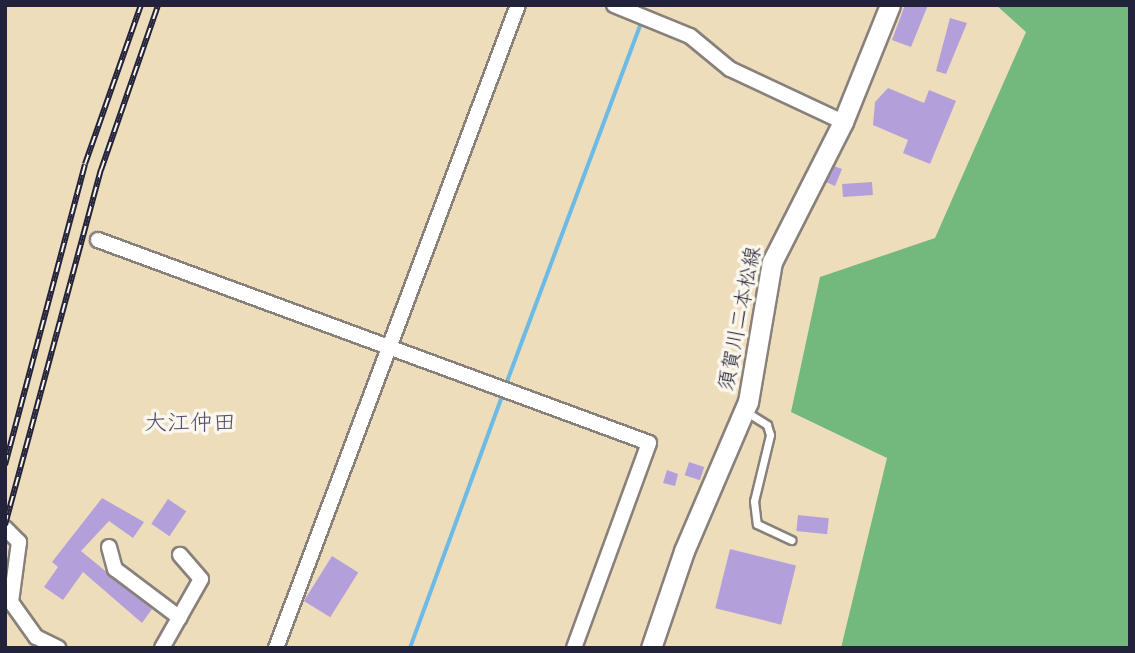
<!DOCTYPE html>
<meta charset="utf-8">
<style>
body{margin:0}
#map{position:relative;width:1135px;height:653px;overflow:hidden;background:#edb;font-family:Kalam,"Klee One",sans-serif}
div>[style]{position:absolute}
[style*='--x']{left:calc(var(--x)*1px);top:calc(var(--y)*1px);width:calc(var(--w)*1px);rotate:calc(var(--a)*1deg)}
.forest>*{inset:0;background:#73b87d}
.stream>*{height:3.5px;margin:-1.75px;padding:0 1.75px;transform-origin:1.75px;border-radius:1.75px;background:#6cbae6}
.building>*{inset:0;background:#b3a0db;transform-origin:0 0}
.roads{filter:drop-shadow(2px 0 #88807b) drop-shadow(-2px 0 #88807b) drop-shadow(0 2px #88807b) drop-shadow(0 -2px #88807b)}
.service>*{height:7px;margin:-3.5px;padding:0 3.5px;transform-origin:3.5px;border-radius:3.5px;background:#fff}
.minor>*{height:14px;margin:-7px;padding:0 7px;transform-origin:7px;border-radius:7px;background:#fff}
.secondary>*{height:19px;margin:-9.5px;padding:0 9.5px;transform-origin:9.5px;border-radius:9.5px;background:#fff}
.rail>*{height:6px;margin-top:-3px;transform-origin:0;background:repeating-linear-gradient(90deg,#fbf7ec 0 10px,#22223b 0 20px);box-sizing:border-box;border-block:2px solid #22223b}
span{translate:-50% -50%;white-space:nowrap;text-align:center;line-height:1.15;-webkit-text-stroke:7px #fbf7ec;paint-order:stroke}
.street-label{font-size:21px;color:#22223b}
.neighbourhood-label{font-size:23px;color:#554e73}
.frame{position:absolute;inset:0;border:7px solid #22223b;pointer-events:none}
</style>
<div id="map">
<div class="forest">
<i style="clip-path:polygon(996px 5px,1130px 5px,1130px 648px,841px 648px,887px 458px,791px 412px,820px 277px,935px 238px,1026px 32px)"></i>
</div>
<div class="stream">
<i style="--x:505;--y:387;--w:392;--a:-69.5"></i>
<i style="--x:410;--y:648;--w:270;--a:-69.9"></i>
</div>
<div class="building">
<i style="clip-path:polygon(905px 5px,928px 5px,911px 47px,892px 40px)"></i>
<i style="clip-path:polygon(950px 18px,967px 23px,946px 74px,936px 71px)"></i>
<i style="clip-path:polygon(888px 88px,924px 103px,929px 90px,956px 101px,930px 164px,903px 153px,908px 140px,873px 125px,875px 102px)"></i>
<i style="clip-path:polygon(834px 166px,842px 169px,835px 186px,826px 182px)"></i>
<i style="left:872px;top:182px;width:13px;height:30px;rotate:86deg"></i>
<i style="left:689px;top:462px;width:16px;height:14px;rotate:18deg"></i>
<i style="clip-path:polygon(667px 470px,678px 474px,675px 486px,663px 483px)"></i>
<i style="clip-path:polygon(102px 498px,144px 522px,133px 538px,109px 521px,81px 551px,152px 609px,142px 623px,83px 572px,63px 600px,44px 587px,58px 567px,52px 562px)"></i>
<i style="left:168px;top:499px;width:22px;height:30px;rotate:34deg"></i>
<i style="left:798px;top:515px;width:31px;height:16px;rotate:6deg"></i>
<i style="left:730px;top:549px;width:68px;height:61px;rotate:14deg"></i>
<i style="left:332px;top:556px;width:31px;height:53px;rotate:32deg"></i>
</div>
<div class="roads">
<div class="service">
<i style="--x:745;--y:411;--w:26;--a:32"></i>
<i style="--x:767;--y:425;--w:10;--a:73"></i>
<i style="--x:770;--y:435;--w:68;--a:103.6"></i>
<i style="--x:754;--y:501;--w:23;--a:83"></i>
<i style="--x:757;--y:524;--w:38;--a:25"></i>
</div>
<div class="minor">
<i style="--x:614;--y:5;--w:82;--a:22.2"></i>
<i style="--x:690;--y:36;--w:52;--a:39.5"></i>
<i style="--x:730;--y:69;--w:125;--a:25.1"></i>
<i style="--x:98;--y:240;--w:587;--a:20.22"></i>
<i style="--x:649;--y:443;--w:218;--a:110.1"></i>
<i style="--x:5;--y:528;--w:20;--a:45"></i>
<i style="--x:19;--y:542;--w:61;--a:97.6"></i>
<i style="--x:11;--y:602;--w:43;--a:54.5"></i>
<i style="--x:36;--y:637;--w:25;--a:26"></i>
<i style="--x:109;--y:547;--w:23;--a:75"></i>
<i style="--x:115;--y:569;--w:81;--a:37"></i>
<i style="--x:162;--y:648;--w:79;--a:-60.5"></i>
<i style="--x:201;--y:579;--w:32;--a:-131"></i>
<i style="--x:276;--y:648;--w:687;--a:-69.38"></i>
</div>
<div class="secondary">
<i style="--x:651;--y:648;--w:102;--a:-71.2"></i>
<i style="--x:684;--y:551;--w:162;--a:-66.8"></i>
<i style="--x:748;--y:402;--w:142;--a:-80.3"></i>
<i style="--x:772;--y:262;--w:157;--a:-63.1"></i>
<i style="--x:843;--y:122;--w:126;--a:-68.1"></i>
</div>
</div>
<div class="rail">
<i style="--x:5;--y:465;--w:311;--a:-75.1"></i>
<i style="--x:85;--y:164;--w:169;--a:-70.6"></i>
<i style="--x:5;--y:525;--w:368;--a:-74.9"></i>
<i style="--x:101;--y:170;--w:175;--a:-70.9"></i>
</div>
<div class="street-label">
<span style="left:741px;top:319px;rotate:-79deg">須賀川二本松線</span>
</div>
<div class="neighbourhood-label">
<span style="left:190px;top:424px">大江仲田</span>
</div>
<div class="frame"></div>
</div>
